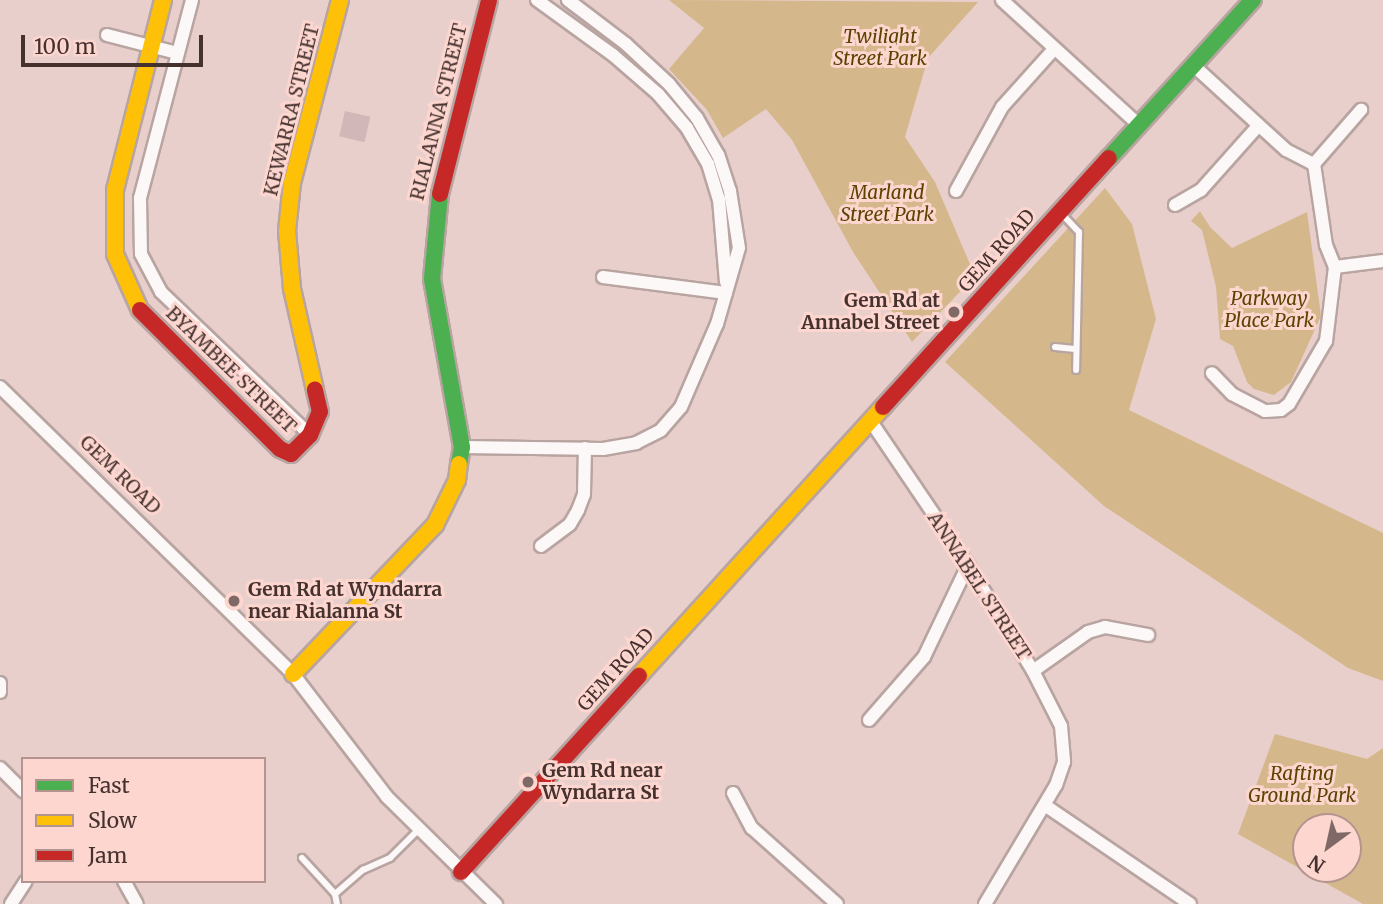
<!DOCTYPE html>
<style>
body{margin:0}
#map{position:relative;width:1383px;height:904px;overflow:hidden;background:#e9cfcb;font-family:Merriweather,serif}
div>[style]{position:absolute}
[style*='--x']{left:calc(var(--x)*1px);top:calc(var(--y)*1px);width:calc(var(--w)*1px);rotate:calc(var(--a)*1deg)}
.green>*{inset:0;background:#d4b88c}
.building>*{inset:0;background:#d2b7b8;transform-origin:0 0}
.roads{filter:drop-shadow(2px 0 #b8a4a1) drop-shadow(-2px 0 #b8a4a1) drop-shadow(0 2px #b8a4a1) drop-shadow(0 -2px #b8a4a1)}
.lane>*{height:6px;margin:-3px;padding:0 3px;transform-origin:3px;border-radius:3px;background:#fcf8f7}
.street>*{height:12px;margin:-6px;padding:0 6px;transform-origin:6px;border-radius:6px;background:#fcf8f7}
.fast>*{height:16px;margin:-8px;padding:0 8px;transform-origin:8px;border-radius:8px;background:#4caf50}
.slow>*{height:16px;margin:-8px;padding:0 8px;transform-origin:8px;border-radius:8px;background:#ffc107}
.jam>*{height:16px;margin:-8px;padding:0 8px;transform-origin:8px;border-radius:8px;background:#c62828}
.dots>*{width:19px;height:19px;translate:-50% -50%;box-sizing:border-box;border:4px solid #fdd6cf;border-radius:50%}
span{translate:-50% -50%;white-space:nowrap;text-align:center;line-height:1.15;-webkit-text-stroke:6px #fdd6cf;paint-order:stroke}
.park-label{font-size:19px;color:#594402;font-style:italic}
.street-label{font-size:19px;color:#45322f}
.poi-label{font-size:19px;color:#45322f;font-weight:700}
.right{translate:-100% -50%;text-align:right}
.left{translate:0 -50%;text-align:left}
.legend{position:absolute;left:21px;top:757px;width:245px;height:126px;box-sizing:border-box;background:#fdd6cf;border:2px solid #b3948f;margin:0;padding:9px 12px;list-style:none;font-size:21px;color:#45322f}
.legend li{display:flex;align-items:center;gap:14px;height:35px}
.legend b{width:35px;border:2px solid #b3948f}
.north{position:absolute;left:1292px;top:813px;width:70px;height:70px;box-sizing:border-box;background:#fdd6cf;border:2px solid #b3948f;border-radius:50%;rotate:213deg;font-size:19px;font-weight:700;line-height:28px;text-align:center;color:#45322f}
.north::after{content:'';display:block;margin:auto;width:24px;height:32px;background:#7e6966;clip-path:polygon(50% 0,100% 100%,50% 72%,0 100%)}
.scale{position:absolute;left:21px;top:35px;width:182px;height:32px;box-sizing:border-box;border:4px solid #45322f;border-top:0;padding-left:9px;font-size:21px;line-height:24px;white-space:nowrap;color:#45322f;-webkit-text-stroke:5px #fdd6cf;paint-order:stroke}
</style>
<div id="map">
<div class="green">
<i style="clip-path:polygon(669px 0,978px 2px,928px 58px,905px 137px,935px 182px,975px 276px,912px 342px,853px 252px,792px 140px,766px 109px,723px 138px,707px 110px,669px 69px,704px 28px)"></i>
<i style="clip-path:polygon(1105px 188px,1132px 224px,1156px 319px,1129px 410px,1383px 533px,1383px 681px,1348px 668px,1104px 506px,945px 362px)"></i>
<i style="clip-path:polygon(1200px 211px,1210px 227px,1232px 248px,1307px 212px,1321px 316px,1291px 382px,1274px 395px,1254px 389px,1247px 382px,1233px 346px,1220px 339px,1216px 287px,1202px 230px,1191px 221px)"></i>
<i style="clip-path:polygon(evenodd,1275px 734px,1367px 759px,1383px 748px,1383px 904px,1363px 904px,1238px 834px,1275px 734px,1306px 827px,1348px 827px,1348px 869px,1306px 869px,1306px 827px)"></i>
</div>
<div class="building">
<i style="left:345px;top:111px;width:26px;height:26px;rotate:13deg"></i>
</div>
<div class="roads">
<div class="lane">
<i style="--x:1062;--y:214;--w:25;--a:47"></i>
<i style="--x:1079;--y:232;--w:138;--a:91.2"></i>
<i style="--x:1055;--y:347;--w:20;--a:6"></i>
<i style="--x:302;--y:858;--w:49;--a:47.5"></i>
<i style="--x:335;--y:894;--w:10;--a:79"></i>
<i style="--x:335;--y:894;--w:37;--a:-41"></i>
<i style="--x:363;--y:870;--w:30;--a:-24"></i>
<i style="--x:390;--y:858;--w:41;--a:-45"></i>
</div>
<div class="street">
<i style="--x:192;--y:0;--w:205;--a:104.7"></i>
<i style="--x:140;--y:198;--w:56;--a:89"></i>
<i style="--x:141;--y:254;--w:43;--a:62.2"></i>
<i style="--x:161;--y:292;--w:207;--a:43.8"></i>
<i style="--x:537;--y:0;--w:94;--a:35.9"></i>
<i style="--x:613;--y:55;--w:60;--a:40.9"></i>
<i style="--x:658;--y:94;--w:45;--a:49.5"></i>
<i style="--x:687;--y:128;--w:42;--a:59.7"></i>
<i style="--x:708;--y:164;--w:37;--a:73"></i>
<i style="--x:719;--y:199;--w:83;--a:85.2"></i>
<i style="--x:1002;--y:0;--w:185;--a:42.4"></i>
<i style="--x:107;--y:35;--w:72;--a:14.4"></i>
<i style="--x:1193;--y:65;--w:126;--a:42.4"></i>
<i style="--x:1286;--y:150;--w:31;--a:27"></i>
<i style="--x:1314;--y:164;--w:82;--a:81.6"></i>
<i style="--x:1326;--y:245;--w:24;--a:68"></i>
<i style="--x:1335;--y:267;--w:75;--a:96.9"></i>
<i style="--x:1326;--y:341;--w:73;--a:120.4"></i>
<i style="--x:1289;--y:404;--w:10;--a:143"></i>
<i style="--x:1281;--y:410;--w:16;--a:176"></i>
<i style="--x:1265;--y:411;--w:37;--a:-153"></i>
<i style="--x:1232;--y:394;--w:29;--a:-134"></i>
<i style="--x:1314;--y:164;--w:72;--a:-49"></i>
<i style="--x:956;--y:191;--w:96;--a:-61.3"></i>
<i style="--x:1002;--y:107;--w:78;--a:-48.1"></i>
<i style="--x:1175;--y:205;--w:30;--a:-30"></i>
<i style="--x:1201;--y:190;--w:86;--a:-48.3"></i>
<i style="--x:1335;--y:267;--w:48;--a:-7.1"></i>
<i style="--x:603;--y:277;--w:124;--a:7.4"></i>
<i style="--x:0;--y:387;--w:410;--a:44.4"></i>
<i style="--x:293;--y:674;--w:155;--a:52.6"></i>
<i style="--x:387;--y:797;--w:153;--a:44.5"></i>
<i style="--x:870;--y:420;--w:175;--a:55.9"></i>
<i style="--x:968;--y:565;--w:124;--a:58.5"></i>
<i style="--x:1033;--y:671;--w:62;--a:63"></i>
<i style="--x:1061;--y:726;--w:36;--a:85"></i>
<i style="--x:1064;--y:762;--w:24;--a:109"></i>
<i style="--x:1056;--y:785;--w:139;--a:120.8"></i>
<i style="--x:462;--y:447;--w:141;--a:0.8"></i>
<i style="--x:603;--y:449;--w:34;--a:-10"></i>
<i style="--x:636;--y:443;--w:28;--a:-27"></i>
<i style="--x:661;--y:430;--w:30;--a:-49"></i>
<i style="--x:681;--y:407;--w:90;--a:-66.6"></i>
<i style="--x:717;--y:324;--w:79;--a:-73.9"></i>
<i style="--x:739;--y:248;--w:58;--a:-99"></i>
<i style="--x:730;--y:191;--w:38;--a:-108"></i>
<i style="--x:718;--y:155;--w:43;--a:-119.6"></i>
<i style="--x:697;--y:118;--w:44;--a:-129.5"></i>
<i style="--x:669;--y:84;--w:59;--a:-137.1"></i>
<i style="--x:626;--y:44;--w:73;--a:-142.8"></i>
<i style="--x:541;--y:546;--w:36;--a:-37"></i>
<i style="--x:570;--y:524;--w:16;--a:-60"></i>
<i style="--x:578;--y:510;--w:17;--a:-69"></i>
<i style="--x:584;--y:494;--w:46;--a:-88.8"></i>
<i style="--x:1033;--y:671;--w:67;--a:-35.3"></i>
<i style="--x:1088;--y:632;--w:18;--a:-16"></i>
<i style="--x:1105;--y:627;--w:44;--a:10.5"></i>
<i style="--x:0;--y:683;--w:9;--a:90"></i>
<i style="--x:869;--y:720;--w:84;--a:-48.9"></i>
<i style="--x:924;--y:657;--w:102;--a:-64.4"></i>
<i style="--x:0;--y:768;--w:33;--a:45"></i>
<i style="--x:733;--y:793;--w:40;--a:62"></i>
<i style="--x:752;--y:828;--w:114;--a:41.8"></i>
<i style="--x:1046;--y:806;--w:174;--a:34.2"></i>
<i style="--x:124;--y:881;--w:26;--a:61"></i>
<i style="--x:11;--y:904;--w:27;--a:-57"></i>
</div>
<div class="fast">
<i style="--x:1109;--y:158;--w:214;--a:-47.7"></i>
<i style="--x:440;--y:194;--w:85;--a:95.4"></i>
<i style="--x:432;--y:279;--w:171;--a:79.9"></i>
<i style="--x:462;--y:447;--w:17;--a:100"></i>
</div>
<div class="slow">
<i style="--x:140;--y:310;--w:61;--a:-114.1"></i>
<i style="--x:115;--y:254;--w:64;--a:-90"></i>
<i style="--x:115;--y:190;--w:196;--a:-75.8"></i>
<i style="--x:315;--y:390;--w:104;--a:-102.8"></i>
<i style="--x:292;--y:289;--w:58;--a:-94.9"></i>
<i style="--x:287;--y:231;--w:48;--a:-84.1"></i>
<i style="--x:292;--y:183;--w:189;--a:-75.3"></i>
<i style="--x:293;--y:674;--w:206;--a:-46.4"></i>
<i style="--x:435;--y:525;--w:50;--a:-63.9"></i>
<i style="--x:457;--y:480;--w:16;--a:-83"></i>
<i style="--x:639;--y:676;--w:363;--a:-47.8"></i>
</div>
<div class="jam">
<i style="--x:440;--y:194;--w:200;--a:-75.8"></i>
<i style="--x:140;--y:310;--w:197;--a:44.8"></i>
<i style="--x:280;--y:449;--w:12;--a:24"></i>
<i style="--x:291;--y:454;--w:27;--a:-45"></i>
<i style="--x:310;--y:435;--w:25;--a:-67"></i>
<i style="--x:320;--y:412;--w:23;--a:-103"></i>
<i style="--x:883;--y:407;--w:336;--a:-47.8"></i>
<i style="--x:461;--y:872;--w:265;--a:-47.8"></i>
</div>
</div>
<div class="dots">
<i style="left:954px;top:312px;background:#7e6966"></i>
<i style="left:234px;top:601px;background:#7e6966"></i>
<i style="left:528px;top:782px;background:#7e6966"></i>
</div>
<div class="park-label">
<span style="left:880px;top:48px">Twilight<br>Street Park</span>
<span style="left:887px;top:204px">Marland<br>Street Park</span>
<span style="left:1269px;top:310px">Parkway<br>Place Park</span>
<span style="left:1302px;top:785px">Rafting<br>Ground Park</span>
</div>
<div class="street-label">
<span style="left:292px;top:110px;rotate:-76deg">KEWARRA STREET</span>
<span style="left:439px;top:112px;rotate:-76deg">RIALANNA STREET</span>
<span style="left:997px;top:251px;rotate:-48deg">GEM ROAD</span>
<span style="left:231px;top:370px;rotate:44deg">BYAMBEE STREET</span>
<span style="left:120px;top:475px;rotate:44deg">GEM ROAD</span>
<span style="left:979px;top:586px;rotate:57deg">ANNABEL STREET</span>
<span style="left:616px;top:670px;rotate:-48deg">GEM ROAD</span>
</div>
<div class="poi-label">
<span class="right" style="left:940px;top:312px">Gem Rd at<br>Annabel Street</span>
<span class="left" style="left:248px;top:601px">Gem Rd at Wyndarra<br>near Rialanna St</span>
<span class="left" style="left:542px;top:782px">Gem Rd near<br>Wyndarra St</span>
</div>
<ul class="legend">
<li><b style="height:9px;background:#4caf50"></b>Fast</li>
<li><b style="height:9px;background:#ffc107"></b>Slow</li>
<li><b style="height:9px;background:#c62828"></b>Jam</li>
</ul>
<div class="north">N</div>
<div class="scale">100 m</div>
</div>
